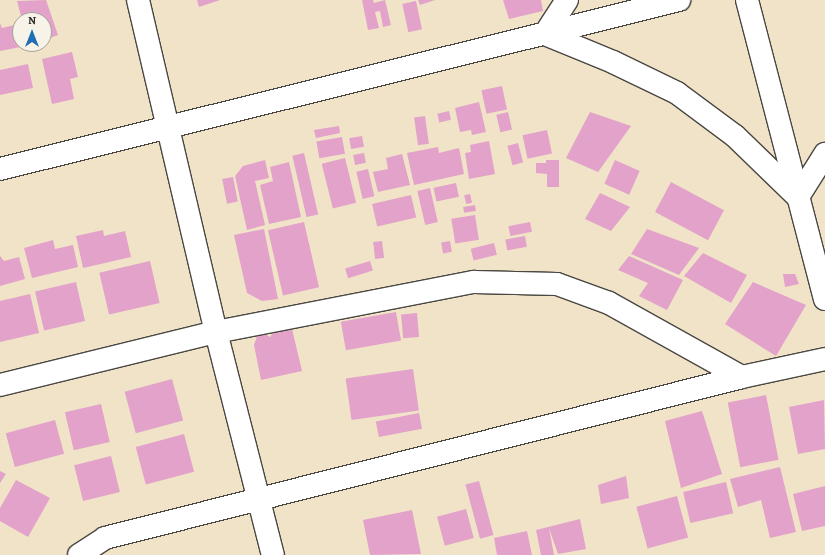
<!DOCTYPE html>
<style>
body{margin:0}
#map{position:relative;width:825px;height:555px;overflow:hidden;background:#f1e3c7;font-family:Alegreya,serif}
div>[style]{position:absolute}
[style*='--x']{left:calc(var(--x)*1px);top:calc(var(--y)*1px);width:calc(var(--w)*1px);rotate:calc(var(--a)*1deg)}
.building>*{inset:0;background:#e2a2ca;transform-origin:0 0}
.roads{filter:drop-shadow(1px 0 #494742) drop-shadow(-1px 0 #494742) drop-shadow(0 1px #494742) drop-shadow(0 -1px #494742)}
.street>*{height:22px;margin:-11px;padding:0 11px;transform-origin:11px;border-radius:11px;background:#fff}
span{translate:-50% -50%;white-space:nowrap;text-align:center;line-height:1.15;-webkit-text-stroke:3px #f7f3e8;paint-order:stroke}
.north{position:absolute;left:12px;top:12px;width:40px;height:40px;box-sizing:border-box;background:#f7f3e8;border:1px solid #a5a39c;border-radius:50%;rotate:0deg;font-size:11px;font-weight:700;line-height:16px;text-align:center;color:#2b2b2b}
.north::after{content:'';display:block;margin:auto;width:14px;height:18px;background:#1f6fb2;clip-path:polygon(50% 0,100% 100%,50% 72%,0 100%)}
</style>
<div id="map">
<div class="building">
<i style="clip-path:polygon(46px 0,58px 35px,44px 40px,44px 20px,22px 20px,17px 1px)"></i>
<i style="clip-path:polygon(197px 0,220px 0,199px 7px)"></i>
<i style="clip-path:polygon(362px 0,373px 0,374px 3px,385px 0,391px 25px,383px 27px,380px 11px,375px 12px,379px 28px,368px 30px)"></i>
<i style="clip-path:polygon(418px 0,435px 0,420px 5px)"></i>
<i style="clip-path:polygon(503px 0,541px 0,543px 11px,509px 19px)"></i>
<i style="left:416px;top:1px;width:29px;height:14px;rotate:78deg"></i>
<i style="clip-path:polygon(0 23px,2px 28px,19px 24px,20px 44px,31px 45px,0 51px)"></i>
<i style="clip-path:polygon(72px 52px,78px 77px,70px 79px,74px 99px,52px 104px,42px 59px)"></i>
<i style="clip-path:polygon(28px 64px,33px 88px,0 95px,0 70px)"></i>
<i style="left:502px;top:86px;width:24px;height:21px;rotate:78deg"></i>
<i style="clip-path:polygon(479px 102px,486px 132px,472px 135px,471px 130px,460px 132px,455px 108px)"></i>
<i style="left:449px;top:111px;width:9px;height:12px;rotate:77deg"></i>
<i style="left:508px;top:112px;width:18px;height:12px;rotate:77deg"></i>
<i style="clip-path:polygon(590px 112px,631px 126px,598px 172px,566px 158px)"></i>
<i style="left:425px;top:116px;width:28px;height:11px;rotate:82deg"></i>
<i style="clip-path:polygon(339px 126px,340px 133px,316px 138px,314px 130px)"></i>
<i style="left:547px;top:130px;width:24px;height:25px;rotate:78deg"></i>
<i style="left:362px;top:136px;width:11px;height:13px;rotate:80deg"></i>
<i style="left:342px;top:137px;width:17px;height:26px;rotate:80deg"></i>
<i style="clip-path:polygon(489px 141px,495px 174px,469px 179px,465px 153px,471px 152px,470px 145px)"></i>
<i style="left:518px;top:143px;width:20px;height:11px;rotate:75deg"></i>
<i style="clip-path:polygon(438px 147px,439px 153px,459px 148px,464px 174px,414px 185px,407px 153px)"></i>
<i style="left:304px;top:153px;width:63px;height:12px;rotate:77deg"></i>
<i style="left:364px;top:153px;width:10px;height:11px;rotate:79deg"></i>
<i style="clip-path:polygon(402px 154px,410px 185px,378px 192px,373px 172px,388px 169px,386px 158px)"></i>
<i style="left:345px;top:158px;width:46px;height:24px;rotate:76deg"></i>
<i style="clip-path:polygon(265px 160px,269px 178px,255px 181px,265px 225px,247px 230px,235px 176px,243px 166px)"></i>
<i style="clip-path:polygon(546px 160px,559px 160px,559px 187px,547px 187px,547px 174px,536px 173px,536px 163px,546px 163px)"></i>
<i style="left:615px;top:160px;width:27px;height:26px;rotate:24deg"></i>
<i style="clip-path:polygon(289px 162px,301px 217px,269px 224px,260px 185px,273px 181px,270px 167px)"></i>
<i style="left:368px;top:169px;width:28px;height:12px;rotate:77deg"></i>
<i style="left:233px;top:177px;width:25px;height:11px;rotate:79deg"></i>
<i style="left:671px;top:182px;width:60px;height:34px;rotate:28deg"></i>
<i style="left:456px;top:183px;width:14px;height:23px;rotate:78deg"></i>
<i style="left:430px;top:188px;width:35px;height:13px;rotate:77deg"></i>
<i style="clip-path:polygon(600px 193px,630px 207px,611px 231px,585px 219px)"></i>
<i style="left:470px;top:194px;width:9px;height:6px;rotate:77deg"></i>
<i style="left:411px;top:195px;width:23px;height:40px;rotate:77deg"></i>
<i style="left:475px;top:205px;width:6px;height:12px;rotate:81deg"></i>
<i style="left:475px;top:215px;width:25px;height:24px;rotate:81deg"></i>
<i style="left:304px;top:222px;width:67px;height:37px;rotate:77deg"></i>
<i style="left:530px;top:222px;width:10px;height:22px;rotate:79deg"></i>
<i style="clip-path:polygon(264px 229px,278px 299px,262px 301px,247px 293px,234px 235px)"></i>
<i style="clip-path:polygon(647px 229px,699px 248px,679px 275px,631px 254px)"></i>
<i style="clip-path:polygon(103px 230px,104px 236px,125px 231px,131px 257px,83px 268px,76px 236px)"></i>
<i style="left:525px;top:236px;width:11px;height:20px;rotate:80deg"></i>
<i style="clip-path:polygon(53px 240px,55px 249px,73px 245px,78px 267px,32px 278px,24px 248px)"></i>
<i style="left:382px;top:241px;width:17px;height:9px;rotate:83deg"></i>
<i style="left:450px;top:241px;width:11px;height:9px;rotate:80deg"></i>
<i style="left:494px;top:243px;width:12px;height:24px;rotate:76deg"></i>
<i style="clip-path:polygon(703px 253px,747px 275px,731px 303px,684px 276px)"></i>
<i style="clip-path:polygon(0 256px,4px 261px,19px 257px,25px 279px,0 286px)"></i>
<i style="clip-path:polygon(629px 256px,683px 280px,667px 310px,639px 296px,648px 283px,618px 270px)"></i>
<i style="left:150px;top:261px;width:43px;height:52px;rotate:77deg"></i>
<i style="left:370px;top:261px;width:10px;height:26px;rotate:73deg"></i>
<i style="clip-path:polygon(783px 274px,795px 274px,799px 284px,785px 287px)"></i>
<i style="left:76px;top:282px;width:40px;height:42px;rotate:77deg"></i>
<i style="clip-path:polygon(753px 282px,806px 305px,776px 356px,725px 324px)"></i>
<i style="clip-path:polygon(30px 294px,39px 333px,0 342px,0 301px)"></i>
<i style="left:396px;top:312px;width:29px;height:56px;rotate:80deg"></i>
<i style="left:417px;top:313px;width:24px;height:16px;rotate:85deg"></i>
<i style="clip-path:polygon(292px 329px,302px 371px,261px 380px,254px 345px,259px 331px,270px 337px,273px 333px)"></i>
<i style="left:413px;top:369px;width:42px;height:68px;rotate:82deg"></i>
<i style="left:172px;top:379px;width:43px;height:49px;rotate:75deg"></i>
<i style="left:766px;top:395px;width:66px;height:39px;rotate:79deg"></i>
<i style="clip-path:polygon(824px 400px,825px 449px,798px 454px,789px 407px)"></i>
<i style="left:101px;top:404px;width:39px;height:37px;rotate:77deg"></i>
<i style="clip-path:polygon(702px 411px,722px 474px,681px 488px,665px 421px)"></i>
<i style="left:419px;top:413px;width:16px;height:44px;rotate:79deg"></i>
<i style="left:55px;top:420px;width:35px;height:51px;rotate:75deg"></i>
<i style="left:184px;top:434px;width:39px;height:50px;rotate:75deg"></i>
<i style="left:111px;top:456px;width:37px;height:38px;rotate:76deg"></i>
<i style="clip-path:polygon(780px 467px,796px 532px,770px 538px,761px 500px,738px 507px,730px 479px)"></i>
<i style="clip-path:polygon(0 471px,6px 474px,0 483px)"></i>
<i style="clip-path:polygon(626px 476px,629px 498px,601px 504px,598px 485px)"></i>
<i style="clip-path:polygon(16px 480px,50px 498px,28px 537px,0 521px,0 508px)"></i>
<i style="left:479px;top:481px;width:56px;height:14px;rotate:75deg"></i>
<i style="left:726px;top:482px;width:32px;height:44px;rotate:77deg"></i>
<i style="clip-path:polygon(825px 486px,825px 526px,802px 531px,793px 494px)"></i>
<i style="left:677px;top:496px;width:43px;height:42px;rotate:75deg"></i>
<i style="left:466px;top:509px;width:30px;height:30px;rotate:75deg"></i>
<i style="clip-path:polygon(412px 510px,421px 554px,370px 555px,363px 520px)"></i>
<i style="clip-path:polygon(580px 519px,586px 549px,558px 554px,549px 528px,554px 555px,541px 555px,536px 530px)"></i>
<i style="clip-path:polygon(527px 531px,532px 555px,497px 555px,494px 538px)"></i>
</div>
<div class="roads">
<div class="street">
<i style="--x:138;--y:0;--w:341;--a:76.8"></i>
<i style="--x:216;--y:332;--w:230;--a:75.7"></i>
<i style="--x:567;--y:0;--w:40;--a:122.9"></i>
<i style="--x:545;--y:34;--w:74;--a:22.4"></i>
<i style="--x:613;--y:62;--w:71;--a:25.8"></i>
<i style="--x:677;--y:93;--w:72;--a:36.6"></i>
<i style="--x:735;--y:136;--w:88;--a:44.1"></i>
<i style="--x:798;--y:197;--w:51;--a:-57.9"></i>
<i style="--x:747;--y:0;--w:309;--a:75.4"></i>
<i style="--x:0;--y:169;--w:700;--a:-13.98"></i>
<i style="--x:0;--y:385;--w:222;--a:-13.8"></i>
<i style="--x:216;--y:332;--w:263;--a:-11"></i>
<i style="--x:474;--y:282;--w:83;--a:1.4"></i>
<i style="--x:557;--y:284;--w:55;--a:20.1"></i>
<i style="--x:609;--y:303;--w:152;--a:29.1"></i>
<i style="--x:79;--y:555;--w:31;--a:-33"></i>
<i style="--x:105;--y:538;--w:657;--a:-14.18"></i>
<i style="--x:742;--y:377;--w:85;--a:-12.2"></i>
</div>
</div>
<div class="north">N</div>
</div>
